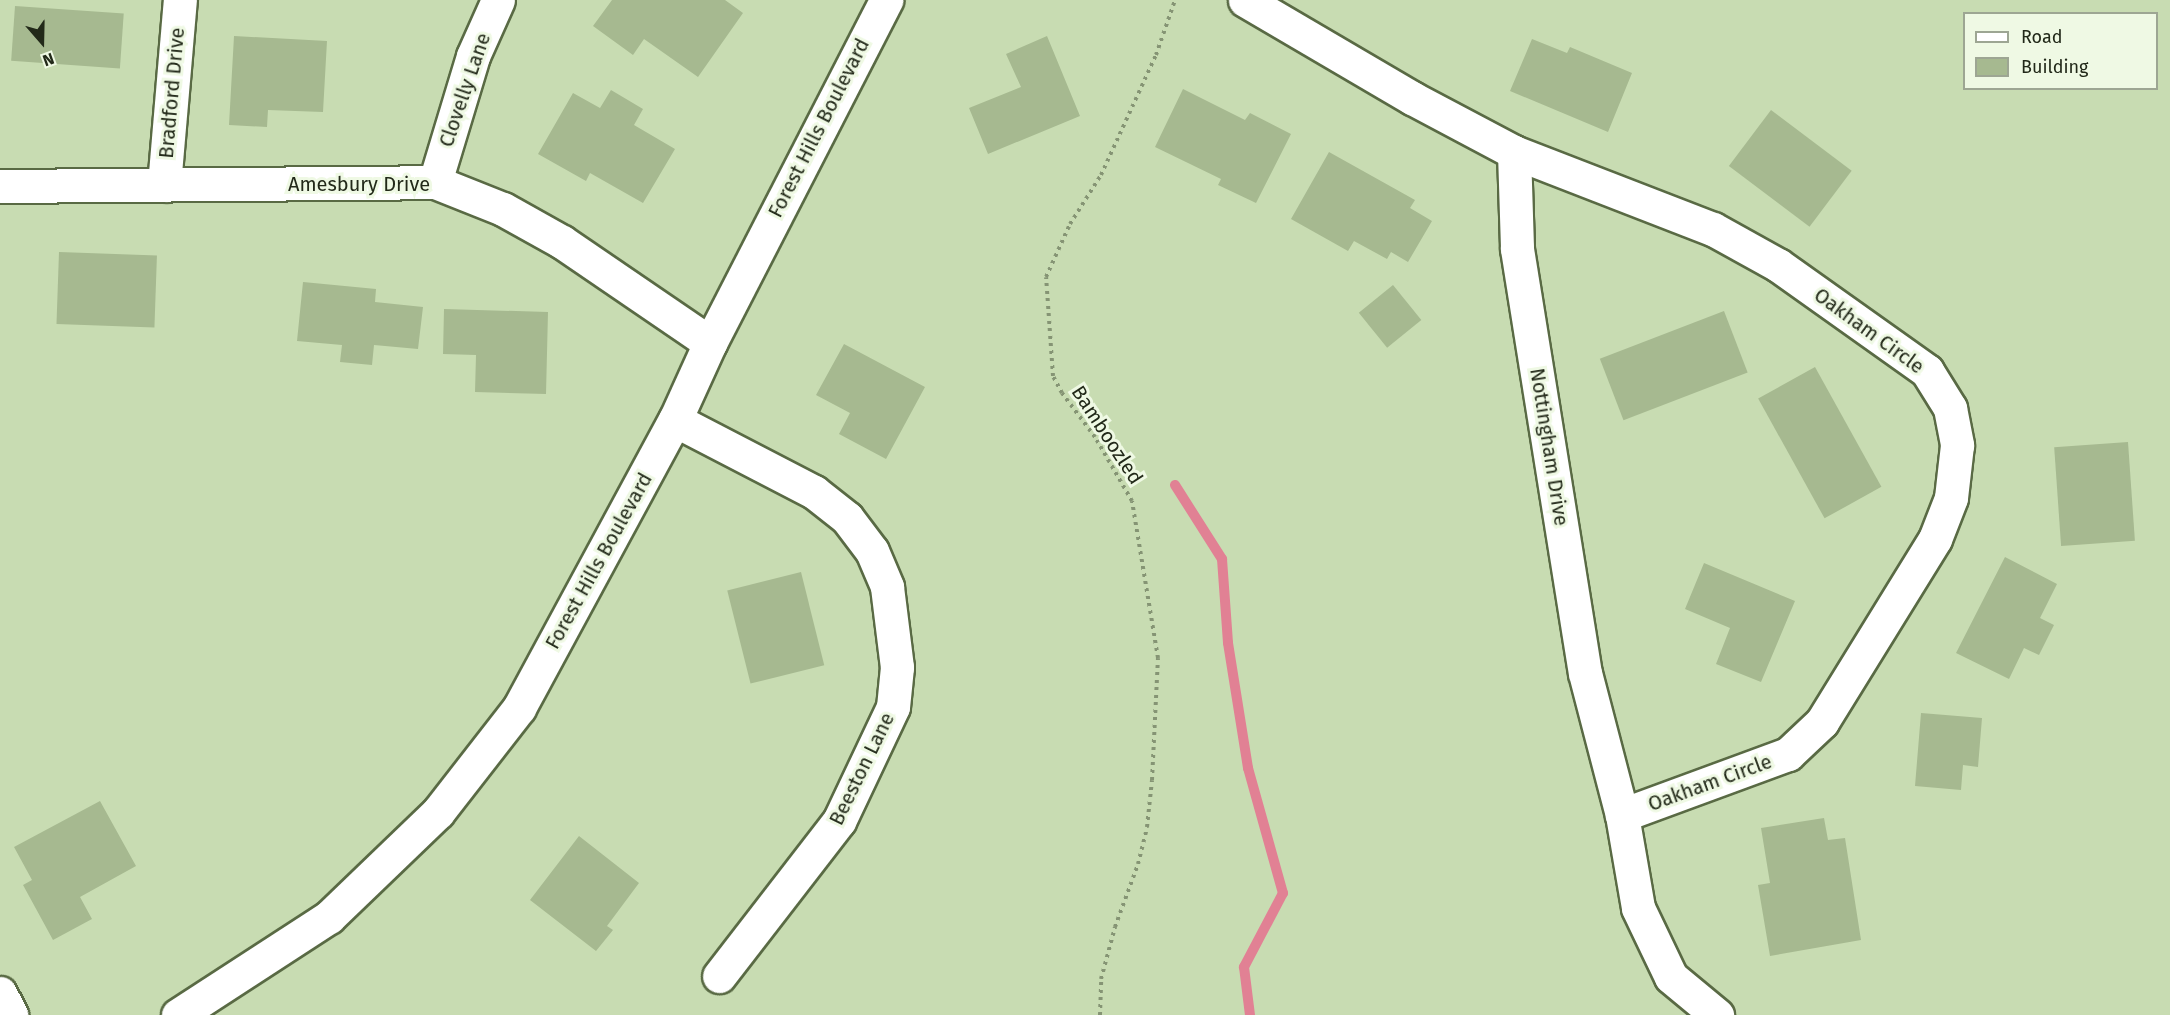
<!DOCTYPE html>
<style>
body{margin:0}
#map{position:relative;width:2170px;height:1015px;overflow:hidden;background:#c8dcb2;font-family:"Fira Sans",sans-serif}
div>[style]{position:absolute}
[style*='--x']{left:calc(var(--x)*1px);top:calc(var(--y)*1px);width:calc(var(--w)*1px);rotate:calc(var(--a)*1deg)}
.stream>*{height:10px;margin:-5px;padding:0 5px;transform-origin:5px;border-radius:5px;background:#e18194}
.building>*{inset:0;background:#a6b990;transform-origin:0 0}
.path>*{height:4px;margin-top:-2px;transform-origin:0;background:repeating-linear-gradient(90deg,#859474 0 3px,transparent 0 7.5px)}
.roads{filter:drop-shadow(2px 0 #596a44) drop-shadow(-2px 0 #596a44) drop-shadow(0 2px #596a44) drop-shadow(0 -2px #596a44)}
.minor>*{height:33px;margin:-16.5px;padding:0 16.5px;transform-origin:16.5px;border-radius:16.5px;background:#fff}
.major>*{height:33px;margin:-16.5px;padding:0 16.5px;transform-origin:16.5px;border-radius:16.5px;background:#fff}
span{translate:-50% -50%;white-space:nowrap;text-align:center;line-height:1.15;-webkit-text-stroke:6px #eff9e4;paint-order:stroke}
.street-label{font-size:20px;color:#222919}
.legend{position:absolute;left:1963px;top:12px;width:195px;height:78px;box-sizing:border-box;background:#eff9e4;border:2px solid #9da693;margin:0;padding:8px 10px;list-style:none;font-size:18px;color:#222919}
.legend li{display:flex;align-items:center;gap:12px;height:30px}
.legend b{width:30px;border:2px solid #9da693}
.north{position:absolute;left:12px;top:12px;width:60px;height:60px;-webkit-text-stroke:4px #eff9e4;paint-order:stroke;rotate:160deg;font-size:16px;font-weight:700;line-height:24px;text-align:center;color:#222919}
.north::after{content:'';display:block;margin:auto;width:21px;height:27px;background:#222919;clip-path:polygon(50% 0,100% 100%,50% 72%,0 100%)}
</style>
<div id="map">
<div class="stream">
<i style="--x:1175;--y:485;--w:88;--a:57.6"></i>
<i style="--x:1222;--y:559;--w:84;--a:85.9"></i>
<i style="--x:1228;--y:643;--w:127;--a:80.9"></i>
<i style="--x:1248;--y:768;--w:130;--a:74.4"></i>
<i style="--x:1283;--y:893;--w:84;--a:117.8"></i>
<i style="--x:1244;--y:967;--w:48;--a:82.9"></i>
</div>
<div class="building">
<i style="clip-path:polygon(612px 0,725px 0,743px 13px,698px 77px,644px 39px,633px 55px,593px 26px)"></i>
<i style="left:15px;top:6px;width:109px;height:55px;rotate:4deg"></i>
<i style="clip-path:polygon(234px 36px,327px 41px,323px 112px,268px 110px,267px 127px,229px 125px)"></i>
<i style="clip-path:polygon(1047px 36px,1080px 116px,988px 154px,969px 108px,1021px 87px,1006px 54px)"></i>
<i style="clip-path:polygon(1532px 39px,1567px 53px,1570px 47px,1632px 73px,1608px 132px,1510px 91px)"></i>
<i style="clip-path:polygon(1183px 89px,1245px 120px,1250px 113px,1291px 134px,1256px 203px,1218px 185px,1221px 179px,1155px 147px)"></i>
<i style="clip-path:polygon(611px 90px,643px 109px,634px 125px,675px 149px,643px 203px,590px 173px,586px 181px,538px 154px,573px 93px,600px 108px)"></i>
<i style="left:1771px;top:110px;width:101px;height:70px;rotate:37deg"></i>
<i style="clip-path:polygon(1329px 152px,1415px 200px,1410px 208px,1432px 221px,1408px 262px,1391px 252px,1387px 259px,1354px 241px,1348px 251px,1291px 219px)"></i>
<i style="left:59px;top:252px;width:98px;height:72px;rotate:2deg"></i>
<i style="clip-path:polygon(303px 282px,376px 289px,375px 302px,423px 307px,418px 349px,374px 345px,372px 365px,340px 362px,342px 345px,297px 341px)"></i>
<i style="left:1393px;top:285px;width:45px;height:44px;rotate:51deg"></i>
<i style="clip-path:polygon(444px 309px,548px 312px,546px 394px,475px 392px,476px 355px,443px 354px)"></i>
<i style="left:1724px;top:311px;width:66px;height:133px;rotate:69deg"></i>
<i style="clip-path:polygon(844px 344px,925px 387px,886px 459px,839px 434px,850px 413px,816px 395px)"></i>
<i style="left:1815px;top:367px;width:137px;height:65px;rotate:61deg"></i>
<i style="left:2128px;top:442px;width:99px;height:74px;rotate:86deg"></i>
<i style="clip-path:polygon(2005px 557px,2057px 584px,2040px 618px,2054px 625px,2039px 655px,2024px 648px,2009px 679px,1956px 653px)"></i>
<i style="clip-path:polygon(1704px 563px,1795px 601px,1761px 682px,1716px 664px,1730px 628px,1685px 609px)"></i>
<i style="left:801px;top:572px;width:96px;height:76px;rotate:76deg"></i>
<i style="clip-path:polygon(1921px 713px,1982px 718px,1978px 767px,1963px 765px,1961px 790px,1915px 786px)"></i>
<i style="clip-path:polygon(100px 801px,136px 866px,80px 897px,92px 919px,53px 940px,23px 885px,32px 880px,14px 847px)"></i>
<i style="clip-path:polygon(1824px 818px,1828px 840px,1845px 838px,1861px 940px,1770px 956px,1758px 885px,1770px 883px,1761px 828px)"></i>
<i style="clip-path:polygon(579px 836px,639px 883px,607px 926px,613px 930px,596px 951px,530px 900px)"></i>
</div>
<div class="path">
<i style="--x:1100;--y:1015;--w:36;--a:-88"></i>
<i style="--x:1101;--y:979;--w:54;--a:-74.9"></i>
<i style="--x:1115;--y:927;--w:67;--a:-69.9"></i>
<i style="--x:1138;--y:864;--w:38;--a:-76"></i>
<i style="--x:1147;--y:827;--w:47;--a:-83.9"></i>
<i style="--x:1152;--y:780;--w:122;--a:-87.2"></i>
<i style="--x:1158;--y:658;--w:159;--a:-99.4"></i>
<i style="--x:1132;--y:501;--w:74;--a:-120"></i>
<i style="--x:1095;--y:437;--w:55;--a:-126.9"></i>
<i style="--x:1062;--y:393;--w:19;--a:-118"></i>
<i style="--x:1053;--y:376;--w:99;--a:-94"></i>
<i style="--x:1046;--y:277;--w:58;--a:-65.6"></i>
<i style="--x:1070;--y:224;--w:58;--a:-57.7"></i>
<i style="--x:1101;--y:175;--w:132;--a:-65.4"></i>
<i style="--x:1156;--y:55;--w:58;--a:-70.9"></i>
</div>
<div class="roads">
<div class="minor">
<i style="--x:1245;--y:0;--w:194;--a:30.4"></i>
<i style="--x:1412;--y:98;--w:115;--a:27.9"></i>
<i style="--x:1514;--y:152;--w:97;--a:88.2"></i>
<i style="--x:1517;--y:249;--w:429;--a:80.9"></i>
<i style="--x:1585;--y:673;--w:147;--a:75.4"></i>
<i style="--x:1622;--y:815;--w:94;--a:80.2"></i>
<i style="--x:1638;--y:908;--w:76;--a:64.4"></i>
<i style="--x:1671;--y:977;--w:60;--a:39.6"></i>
<i style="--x:1514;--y:152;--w:213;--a:21.2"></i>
<i style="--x:1713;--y:229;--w:74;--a:29"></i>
<i style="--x:1778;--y:265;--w:183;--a:35.4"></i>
<i style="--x:1927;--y:371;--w:44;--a:58.1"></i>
<i style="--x:1950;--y:408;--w:38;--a:79"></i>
<i style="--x:1957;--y:445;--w:53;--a:96.5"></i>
<i style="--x:1951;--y:498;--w:44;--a:111.3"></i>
<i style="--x:1935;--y:539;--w:215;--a:121.7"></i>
<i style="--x:1822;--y:722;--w:47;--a:136.7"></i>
<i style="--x:1788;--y:754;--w:177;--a:159.8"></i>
<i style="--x:435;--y:182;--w:132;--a:-73.2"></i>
<i style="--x:473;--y:56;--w:61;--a:-65.9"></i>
<i style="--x:164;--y:185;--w:186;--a:-85.1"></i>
<i style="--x:0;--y:186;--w:435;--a:-0.5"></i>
<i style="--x:435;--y:182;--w:73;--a:21.7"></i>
<i style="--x:503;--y:209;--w:68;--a:29.2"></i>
<i style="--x:562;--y:242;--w:179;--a:34.3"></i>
<i style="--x:675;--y:420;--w:157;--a:27.4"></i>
<i style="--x:814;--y:492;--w:42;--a:38.2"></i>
<i style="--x:847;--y:518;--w:41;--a:52.9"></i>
<i style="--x:872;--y:551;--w:39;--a:67"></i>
<i style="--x:887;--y:587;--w:81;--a:82.9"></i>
<i style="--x:897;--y:667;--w:40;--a:95.7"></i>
<i style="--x:893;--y:707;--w:126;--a:115.3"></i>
<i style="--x:839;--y:821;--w:196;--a:127.7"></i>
<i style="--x:0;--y:993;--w:25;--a:63"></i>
</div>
<div class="major">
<i style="--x:178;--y:1015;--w:180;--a:-33"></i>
<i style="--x:329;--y:917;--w:151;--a:-43.9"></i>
<i style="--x:438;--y:812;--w:132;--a:-52.1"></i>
<i style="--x:519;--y:708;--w:328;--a:-61.6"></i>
<i style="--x:675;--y:420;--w:85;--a:-65.6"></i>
<i style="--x:710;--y:343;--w:386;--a:-62.8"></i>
</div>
</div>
<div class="street-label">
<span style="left:465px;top:90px;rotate:-71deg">Clovelly Lane</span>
<span style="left:172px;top:93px;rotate:-85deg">Bradford Drive</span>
<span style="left:819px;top:128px;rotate:-63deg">Forest Hills Boulevard</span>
<span style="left:359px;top:184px">Amesbury Drive</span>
<span style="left:1869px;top:331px;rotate:36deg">Oakham Circle</span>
<span style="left:1107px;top:435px;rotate:57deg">Bamboozled</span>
<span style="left:1549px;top:447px;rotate:81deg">Nottingham Drive</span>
<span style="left:599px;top:561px;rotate:-61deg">Forest Hills Boulevard</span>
<span style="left:862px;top:769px;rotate:-64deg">Beeston Lane</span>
<span style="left:1710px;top:783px;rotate:-20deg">Oakham Circle</span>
</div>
<ul class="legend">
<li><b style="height:8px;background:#fff"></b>Road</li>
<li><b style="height:16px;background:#a6b990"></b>Building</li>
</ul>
<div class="north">N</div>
</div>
